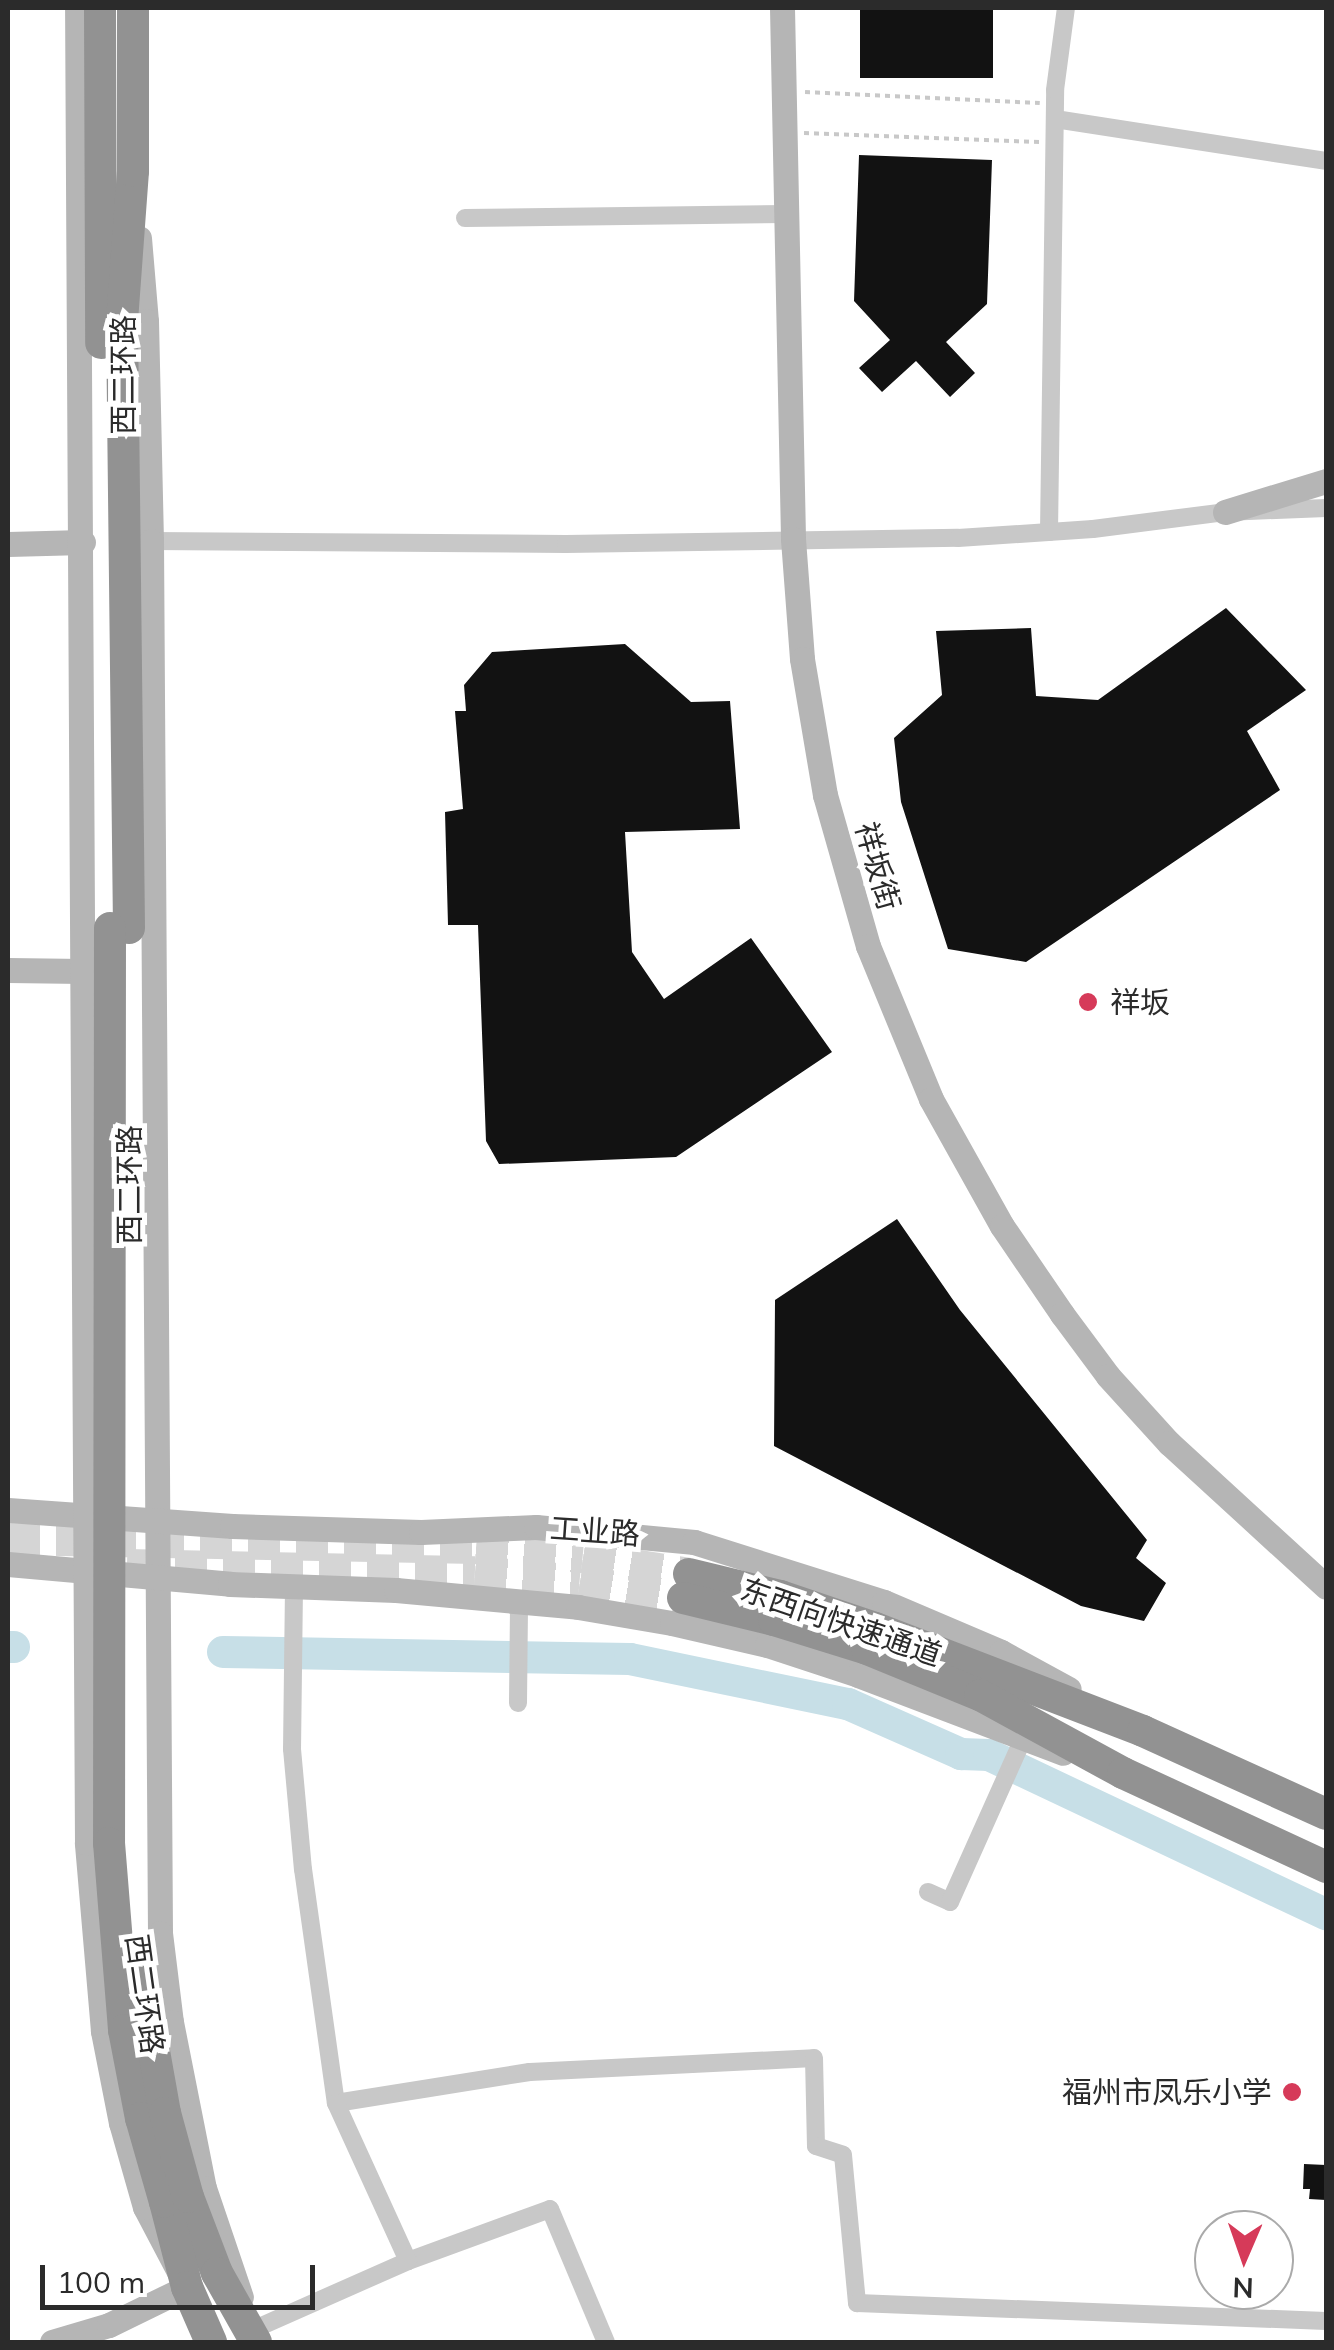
<!DOCTYPE html>
<meta charset="utf-8">
<style>
body{margin:0}
#map{position:relative;width:1334px;height:2350px;overflow:hidden;background:#fff;font-family:Mulish,"Noto Sans SC",sans-serif}
div>[style]{position:absolute}
[style*='--x']{left:calc(var(--x)*1px);top:calc(var(--y)*1px);width:calc(var(--w)*1px);rotate:calc(var(--a)*1deg)}
.river>*{height:32px;margin:-16px;padding:0 16px;transform-origin:16px;border-radius:16px;background:#c7dfe7}
.building>*{inset:0;background:#121212;transform-origin:0 0}
.highway-tunnel>*{height:32px;margin-top:-16px;transform-origin:0;background:repeating-linear-gradient(90deg,#d5d5d5 0 32px,transparent 0 48px)}
.path>*{height:4px;margin-top:-2px;transform-origin:0;background:repeating-linear-gradient(90deg,#c8c8c8 0 5px,transparent 0 10px)}
.street>*{height:18px;margin:-9px;padding:0 9px;transform-origin:9px;border-radius:9px;background:#c8c8c8}
.secondary>*{height:25px;margin:-12.5px;padding:0 12.5px;transform-origin:12.5px;border-radius:12.5px;background:#b5b5b5}
.highway>*{height:32px;margin:-16px;padding:0 16px;transform-origin:16px;border-radius:16px;background:#929292}
.highway-bridge>*{height:32px;margin:-16px;padding:0 16px;transform-origin:16px;border-radius:16px;background:#929292}
.dots>*{width:28px;height:28px;translate:-50% -50%;box-sizing:border-box;border:5px solid #fff;border-radius:50%}
span{translate:-50% -50%;white-space:nowrap;text-align:center;line-height:1.15;-webkit-text-stroke:10px #fff;paint-order:stroke}
.street-label{font-size:30px;color:#2b2b2b}
.poi-label{font-size:30px;color:#2b2b2b}
.left{translate:0 -50%;text-align:left}
.right{translate:-100% -50%;text-align:right}
.frame{position:absolute;inset:0;border:10px solid #2b2b2b;pointer-events:none}
.north{position:absolute;left:1194px;top:2210px;width:100px;height:100px;box-sizing:border-box;background:#fff;border:2px solid #aaa;border-radius:50%;rotate:182deg;font-size:28px;font-weight:700;line-height:40px;text-align:center;color:#2b2b2b}
.north::after{content:'';display:block;margin:auto;width:35px;height:45px;background:#d63a59;clip-path:polygon(50% 0,100% 100%,50% 72%,0 100%)}
.scale{position:absolute;left:40px;top:2265px;width:275px;height:45px;box-sizing:border-box;border:5px solid #2b2b2b;border-top:0;padding-left:12px;font-size:30px;line-height:35px;white-space:nowrap;color:#2b2b2b;-webkit-text-stroke:8px #fff;paint-order:stroke}
</style>
<div id="map">
<div class="river">
<i style="--x:8;--y:1647;--w:6;--a:0"></i>
<i style="--x:223;--y:1652;--w:407;--a:1"></i>
<i style="--x:630;--y:1659;--w:223;--a:11.7"></i>
<i style="--x:848;--y:1704;--w:124;--a:23.9"></i>
<i style="--x:961;--y:1754;--w:28;--a:2"></i>
<i style="--x:989;--y:1755;--w:373;--a:25.3"></i>
</div>
<div class="building">
<i style="left:860px;top:8px;width:133px;height:70px"></i>
<i style="clip-path:polygon(859px 155px,992px 160px,987px 304px,946px 342px,975px 373px,950px 397px,916px 361px,882px 392px,859px 368px,890px 340px,854px 301px)"></i>
<i style="clip-path:polygon(1226px 608px,1306px 690px,1247px 731px,1280px 790px,1026px 962px,948px 949px,901px 802px,894px 738px,942px 695px,936px 631px,1031px 628px,1036px 696px,1098px 700px)"></i>
<i style="clip-path:polygon(625px 644px,691px 702px,730px 701px,740px 829px,625px 832px,632px 952px,664px 999px,751px 938px,832px 1052px,676px 1157px,499px 1164px,486px 1141px,478px 925px,448px 925px,445px 812px,463px 809px,455px 711px,466px 711px,464px 685px,492px 652px)"></i>
<i style="clip-path:polygon(897px 1219px,960px 1310px,1147px 1540px,1136px 1558px,1166px 1583px,1144px 1621px,1081px 1606px,774px 1446px,775px 1300px)"></i>
<i style="clip-path:polygon(1304px 2164px,1326px 2165px,1326px 2200px,1309px 2199px,1310px 2189px,1303px 2189px)"></i>
</div>
<div class="highway-tunnel">
<i style="--x:8;--y:1539;--w:468;--a:1.1"></i>
<i style="--x:476;--y:1548;--w:107;--a:4.8"></i>
<i style="--x:583;--y:1557;--w:107;--a:9.1"></i>
<i style="--x:127;--y:1565;--w:348;--a:1.2"></i>
<i style="--x:475;--y:1572;--w:105;--a:4.9"></i>
<i style="--x:580;--y:1581;--w:104;--a:9.4"></i>
</div>
<div class="path">
<i style="--x:805;--y:92;--w:235;--a:2.7"></i>
<i style="--x:804;--y:133;--w:236;--a:2.2"></i>
</div>
<div class="street">
<i style="--x:1055;--y:119;--w:274;--a:8.8"></i>
<i style="--x:465;--y:218;--w:321;--a:-0.7"></i>
<i style="--x:1049;--y:532;--w:442;--a:-89.2"></i>
<i style="--x:1055;--y:90;--w:83;--a:-82.4"></i>
<i style="--x:151;--y:541;--w:415;--a:0.4"></i>
<i style="--x:566;--y:544;--w:392;--a:-0.9"></i>
<i style="--x:958;--y:538;--w:135;--a:-3.8"></i>
<i style="--x:1093;--y:529;--w:133;--a:-7.3"></i>
<i style="--x:1225;--y:512;--w:101;--a:-2.3"></i>
<i style="--x:294;--y:1587;--w:162;--a:90.7"></i>
<i style="--x:292;--y:1749;--w:121;--a:84.8"></i>
<i style="--x:303;--y:1869;--w:236;--a:82"></i>
<i style="--x:336;--y:2103;--w:196;--a:-9.1"></i>
<i style="--x:530;--y:2072;--w:284;--a:-2.8"></i>
<i style="--x:814;--y:2058;--w:88;--a:88.7"></i>
<i style="--x:816;--y:2146;--w:28;--a:18"></i>
<i style="--x:843;--y:2155;--w:149;--a:84.6"></i>
<i style="--x:857;--y:2303;--w:469;--a:2.2"></i>
<i style="--x:518;--y:1703;--w:102;--a:-89.4"></i>
<i style="--x:928;--y:1892;--w:24;--a:24"></i>
<i style="--x:950;--y:1902;--w:179;--a:-65.9"></i>
<i style="--x:408;--y:2261;--w:151;--a:-20.1"></i>
<i style="--x:550;--y:2209;--w:144;--a:67.2"></i>
<i style="--x:250;--y:2331;--w:173;--a:-23.9"></i>
<i style="--x:408;--y:2261;--w:174;--a:-114.5"></i>
</div>
<div class="secondary">
<i style="--x:782;--y:8;--w:531;--a:88.81"></i>
<i style="--x:793;--y:539;--w:120;--a:85.7"></i>
<i style="--x:802;--y:659;--w:138;--a:80.4"></i>
<i style="--x:825;--y:795;--w:157;--a:74.1"></i>
<i style="--x:868;--y:946;--w:165;--a:67.6"></i>
<i style="--x:931;--y:1099;--w:145;--a:60.8"></i>
<i style="--x:1002;--y:1226;--w:107;--a:55.7"></i>
<i style="--x:1062;--y:1314;--w:77;--a:53.4"></i>
<i style="--x:1108;--y:1376;--w:91;--a:47.7"></i>
<i style="--x:1169;--y:1443;--w:213;--a:42.5"></i>
<i style="--x:139;--y:238;--w:83;--a:85.2"></i>
<i style="--x:146;--y:321;--w:220;--a:88.7"></i>
<i style="--x:151;--y:541;--w:1392;--a:89.63"></i>
<i style="--x:160;--y:1933;--w:90;--a:83"></i>
<i style="--x:171;--y:2022;--w:169;--a:78.8"></i>
<i style="--x:204;--y:2188;--w:115;--a:71.3"></i>
<i style="--x:1225;--y:512;--w:106;--a:-17.1"></i>
<i style="--x:8;--y:544;--w:75;--a:-1.5"></i>
<i style="--x:8;--y:970;--w:75;--a:0.8"></i>
<i style="--x:8;--y:1510;--w:225;--a:4.1"></i>
<i style="--x:232;--y:1526;--w:189;--a:1.8"></i>
<i style="--x:421;--y:1532;--w:115;--a:-2.5"></i>
<i style="--x:536;--y:1527;--w:159;--a:5.4"></i>
<i style="--x:694;--y:1542;--w:199;--a:17.5"></i>
<i style="--x:884;--y:1602;--w:127;--a:23.1"></i>
<i style="--x:1001;--y:1652;--w:77;--a:28.6"></i>
<i style="--x:8;--y:1564;--w:223;--a:5.1"></i>
<i style="--x:230;--y:1584;--w:166;--a:2.1"></i>
<i style="--x:396;--y:1590;--w:183;--a:5.3"></i>
<i style="--x:578;--y:1607;--w:95;--a:9.7"></i>
<i style="--x:672;--y:1623;--w:98;--a:13"></i>
<i style="--x:767;--y:1645;--w:96;--a:18.2"></i>
<i style="--x:858;--y:1675;--w:219;--a:20.8"></i>
<i style="--x:52;--y:2342;--w:59;--a:-16.6"></i>
<i style="--x:109;--y:2325;--w:87;--a:-26"></i>
<i style="--x:187;--y:2287;--w:90;--a:-117.7"></i>
<i style="--x:145;--y:2207;--w:87;--a:-105.9"></i>
<i style="--x:121;--y:2123;--w:94;--a:-101.1"></i>
<i style="--x:103;--y:2031;--w:189;--a:-94.9"></i>
<i style="--x:87;--y:1843;--w:1835;--a:-90.31"></i>
</div>
<div class="highway">
<i style="--x:100;--y:8;--w:335;--a:89.8"></i>
<i style="--x:129;--y:928;--w:607;--a:-90.66"></i>
<i style="--x:122;--y:321;--w:150;--a:-85.8"></i>
<i style="--x:133;--y:171;--w:163;--a:-90"></i>
<i style="--x:689;--y:1574;--w:94;--a:13.6"></i>
<i style="--x:780;--y:1596;--w:100;--a:18.6"></i>
<i style="--x:875;--y:1628;--w:287;--a:21"></i>
<i style="--x:1143;--y:1731;--w:201;--a:24.4"></i>
<i style="--x:683;--y:1598;--w:94;--a:13.6"></i>
<i style="--x:774;--y:1620;--w:97;--a:17.3"></i>
<i style="--x:867;--y:1649;--w:122;--a:22.2"></i>
<i style="--x:980;--y:1695;--w:163;--a:28.6"></i>
<i style="--x:1123;--y:1773;--w:224;--a:24.8"></i>
<i style="--x:188;--y:2197;--w:81;--a:69.1"></i>
<i style="--x:217;--y:2273;--w:79;--a:60.5"></i>
<i style="--x:165;--y:2202;--w:88;--a:75.5"></i>
<i style="--x:187;--y:2287;--w:60;--a:66.4"></i>
</div>
<div class="highway-bridge">
<i style="--x:110;--y:928;--w:915;--a:90.06"></i>
<i style="--x:109;--y:1843;--w:188;--a:85.4"></i>
<i style="--x:124;--y:2030;--w:90;--a:79.1"></i>
<i style="--x:141;--y:2118;--w:87;--a:74.1"></i>
<i style="--x:139;--y:1967;--w:148;--a:79.9"></i>
<i style="--x:165;--y:2113;--w:87;--a:74.7"></i>
</div>
<div class="dots">
<i style="left:1088px;top:1002px;background:#d63a59"></i>
<i style="left:1292px;top:2092px;background:#d63a59"></i>
</div>
<div class="street-label">
<span style="left:123px;top:375px;rotate:-90deg">西二环路</span>
<span style="left:878px;top:866px;rotate:74deg">祥坂街</span>
<span style="left:129px;top:1185px;rotate:-90deg">西二环路</span>
<span style="left:595px;top:1531px;rotate:4deg">工业路</span>
<span style="left:841px;top:1622px;rotate:19deg">东西向快速通道</span>
<span style="left:145px;top:1994px;rotate:82deg">西二环路</span>
</div>
<div class="poi-label">
<span class="left" style="left:1110px;top:1002px">祥坂</span>
<span class="right" style="left:1272px;top:2092px">福州市凤乐小学</span>
</div>
<div class="frame"></div>
<div class="north">N</div>
<div class="scale">100 m</div>
</div>
